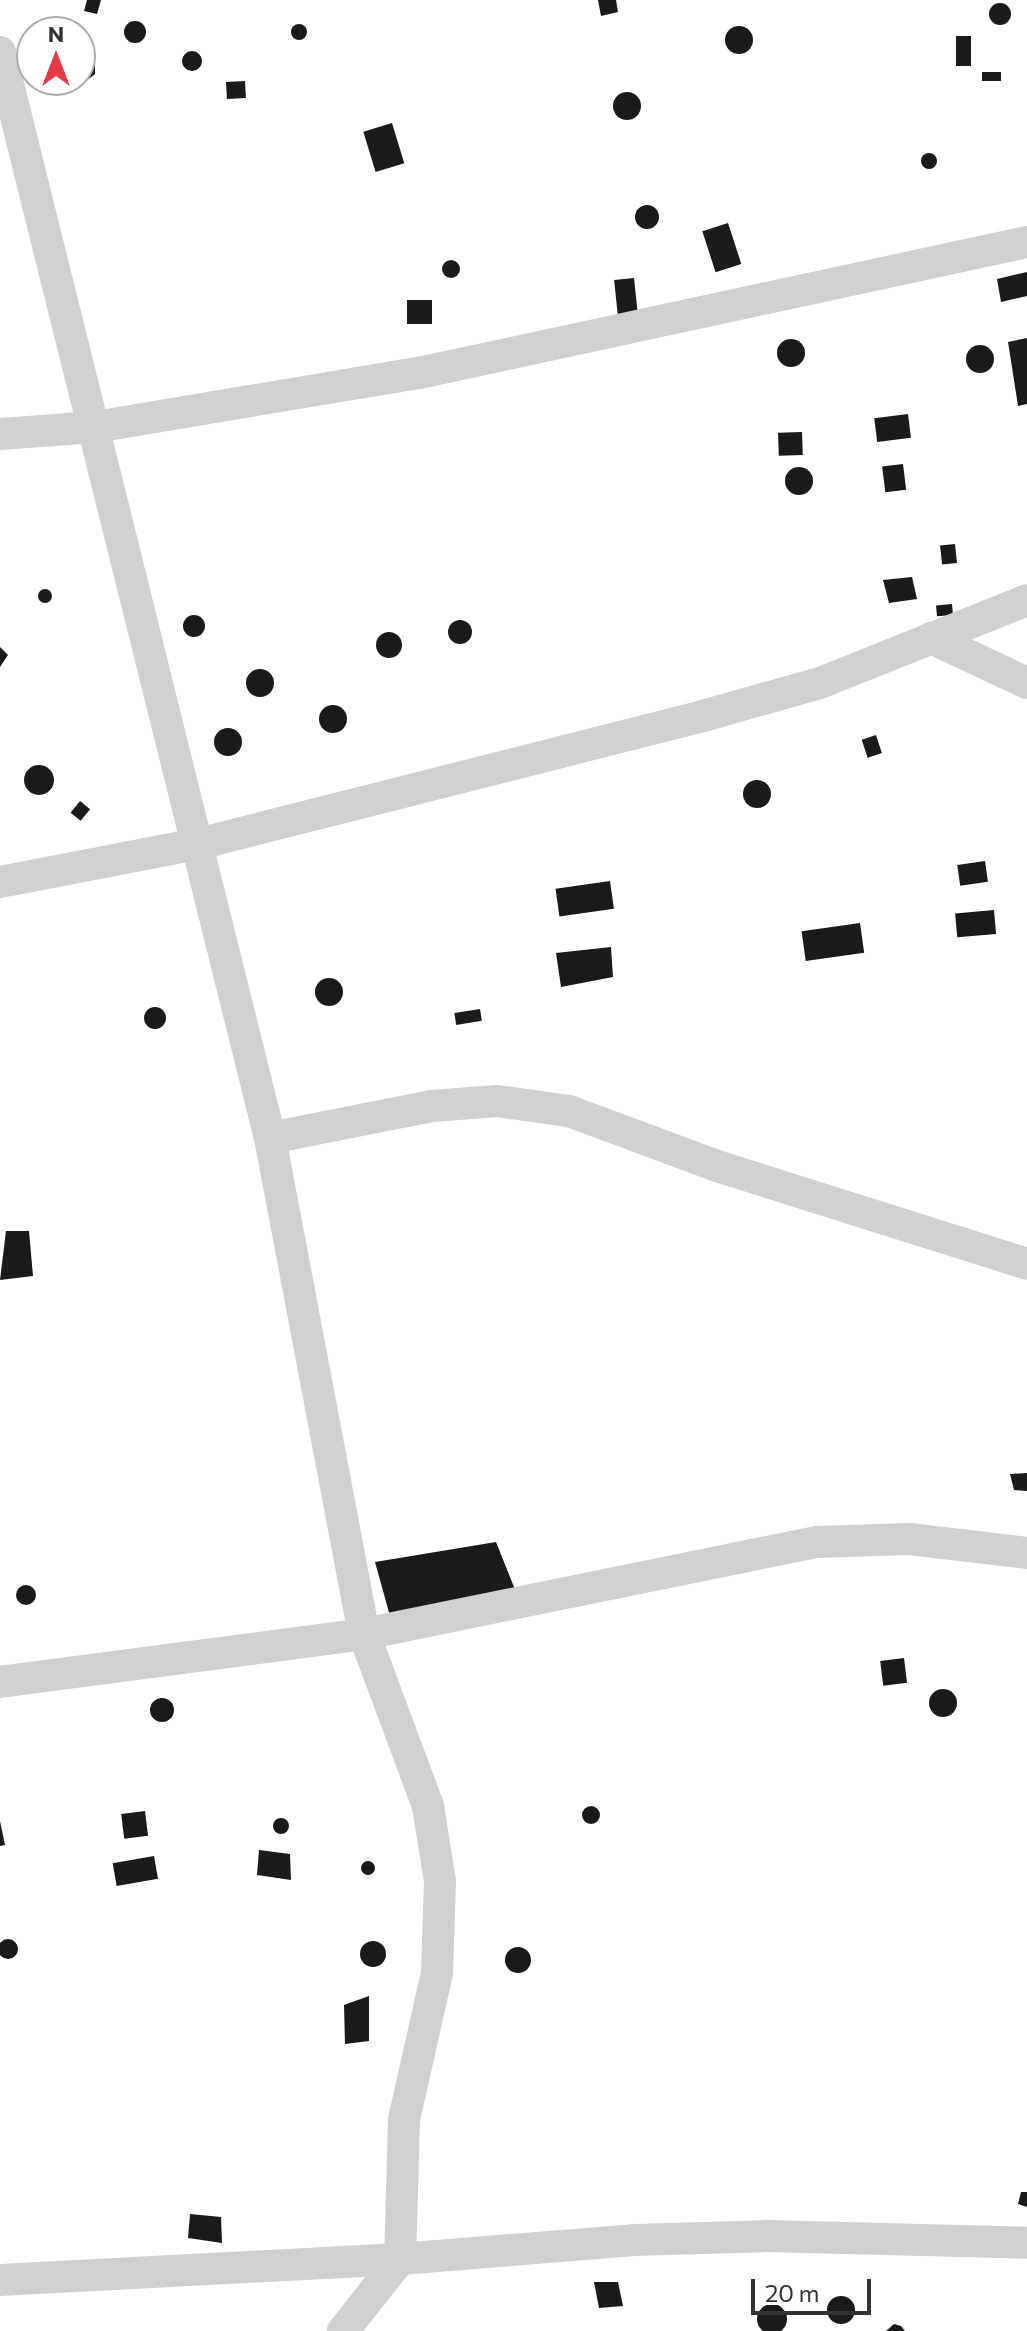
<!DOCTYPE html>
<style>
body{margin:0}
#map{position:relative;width:1027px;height:2331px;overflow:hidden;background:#fff;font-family:Commissioner,sans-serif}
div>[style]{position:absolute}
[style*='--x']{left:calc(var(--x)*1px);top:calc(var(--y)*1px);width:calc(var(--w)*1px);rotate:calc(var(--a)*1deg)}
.building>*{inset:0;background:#1a1a1a;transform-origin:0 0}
.round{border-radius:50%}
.street>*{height:32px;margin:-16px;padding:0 16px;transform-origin:16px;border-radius:16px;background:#d0d0d0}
span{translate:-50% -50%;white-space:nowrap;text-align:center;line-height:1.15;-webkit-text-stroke:8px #fff;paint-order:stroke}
.north{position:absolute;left:16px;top:16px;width:80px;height:80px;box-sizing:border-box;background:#fff;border:2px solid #adadad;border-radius:50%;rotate:0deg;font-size:22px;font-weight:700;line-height:32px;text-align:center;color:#333}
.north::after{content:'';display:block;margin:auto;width:28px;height:36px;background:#e63946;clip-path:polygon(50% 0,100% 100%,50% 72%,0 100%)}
.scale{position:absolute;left:751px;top:2279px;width:120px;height:36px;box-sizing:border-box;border:4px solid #333;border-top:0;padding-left:10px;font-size:24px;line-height:28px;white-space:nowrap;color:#333;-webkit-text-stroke:6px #fff;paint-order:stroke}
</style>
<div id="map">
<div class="building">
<i style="clip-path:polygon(87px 0,101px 0,97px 14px,84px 11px)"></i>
<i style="clip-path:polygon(598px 0,616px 0,618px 12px,601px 16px)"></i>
<i class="round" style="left:989px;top:3px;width:22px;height:22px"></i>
<i class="round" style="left:124px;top:21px;width:22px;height:22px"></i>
<i class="round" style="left:291px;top:24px;width:16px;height:16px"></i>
<i class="round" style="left:725px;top:26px;width:28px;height:28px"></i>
<i style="left:956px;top:36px;width:15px;height:30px"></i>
<i class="round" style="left:182px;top:51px;width:20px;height:20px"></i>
<i style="clip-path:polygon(80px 55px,95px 65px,95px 74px,85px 82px,80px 82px)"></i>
<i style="left:982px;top:72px;width:19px;height:9px"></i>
<i style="left:245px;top:81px;width:17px;height:19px;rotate:87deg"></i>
<i class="round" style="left:613px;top:92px;width:28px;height:28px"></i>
<i style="left:392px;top:123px;width:42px;height:30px;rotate:73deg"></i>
<i class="round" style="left:921px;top:153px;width:16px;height:16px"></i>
<i class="round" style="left:635px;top:205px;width:24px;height:24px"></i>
<i style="left:728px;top:223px;width:43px;height:27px;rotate:72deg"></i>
<i class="round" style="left:442px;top:260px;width:18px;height:18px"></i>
<i style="clip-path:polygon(1027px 272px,1027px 296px,1001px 302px,997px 279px)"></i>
<i style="left:634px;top:278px;width:39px;height:20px;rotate:84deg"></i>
<i style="left:432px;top:300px;width:24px;height:25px;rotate:90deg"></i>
<i style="clip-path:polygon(1027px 338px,1027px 404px,1018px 406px,1008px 342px)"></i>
<i class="round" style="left:777px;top:339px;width:28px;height:28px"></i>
<i class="round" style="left:966px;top:345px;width:28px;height:28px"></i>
<i style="left:908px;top:414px;width:24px;height:34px;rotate:83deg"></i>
<i style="left:802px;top:432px;width:23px;height:24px;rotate:88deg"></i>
<i style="left:903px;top:464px;width:26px;height:21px;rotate:83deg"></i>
<i class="round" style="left:785px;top:467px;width:28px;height:28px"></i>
<i style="left:955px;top:544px;width:19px;height:15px;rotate:84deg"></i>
<i style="clip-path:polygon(912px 577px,917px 599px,889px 603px,883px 580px)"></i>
<i class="round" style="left:38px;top:589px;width:14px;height:14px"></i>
<i style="left:952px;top:604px;width:11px;height:16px;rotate:85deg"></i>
<i class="round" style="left:183px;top:615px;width:22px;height:22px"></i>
<i class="round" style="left:448px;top:620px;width:24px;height:24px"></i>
<i class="round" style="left:376px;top:632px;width:26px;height:26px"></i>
<i style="clip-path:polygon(0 647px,8px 655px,0 667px)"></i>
<i class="round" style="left:246px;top:669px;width:28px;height:28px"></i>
<i class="round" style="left:319px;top:705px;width:28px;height:28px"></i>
<i class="round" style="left:214px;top:728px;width:28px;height:28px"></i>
<i style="left:876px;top:735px;width:19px;height:15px;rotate:72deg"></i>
<i class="round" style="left:24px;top:765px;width:30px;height:30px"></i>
<i class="round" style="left:743px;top:780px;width:28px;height:28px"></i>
<i style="left:80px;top:801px;width:13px;height:15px;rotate:39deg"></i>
<i style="left:985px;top:861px;width:21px;height:28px;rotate:82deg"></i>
<i style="left:610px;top:881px;width:28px;height:55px;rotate:82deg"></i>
<i style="left:994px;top:910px;width:24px;height:39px;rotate:85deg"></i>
<i style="left:860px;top:923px;width:30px;height:59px;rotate:82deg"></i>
<i style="clip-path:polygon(611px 947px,613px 977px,561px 987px,556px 953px)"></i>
<i class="round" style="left:315px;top:978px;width:28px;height:28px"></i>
<i class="round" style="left:144px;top:1007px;width:22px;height:22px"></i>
<i style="left:480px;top:1009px;width:12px;height:26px;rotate:81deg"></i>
<i style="clip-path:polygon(6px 1231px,29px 1231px,33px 1276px,0 1280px)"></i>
<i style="clip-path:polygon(1027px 1473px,1027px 1491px,1014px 1490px,1010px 1474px)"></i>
<i style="clip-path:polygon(496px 1542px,516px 1592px,390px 1616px,375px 1562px)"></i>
<i class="round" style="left:16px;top:1585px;width:20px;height:20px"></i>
<i style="left:904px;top:1658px;width:25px;height:24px;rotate:83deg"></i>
<i class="round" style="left:929px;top:1689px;width:28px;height:28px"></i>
<i class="round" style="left:150px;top:1698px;width:24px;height:24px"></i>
<i class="round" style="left:582px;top:1806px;width:18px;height:18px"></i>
<i style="left:145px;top:1811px;width:25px;height:24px;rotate:83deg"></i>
<i class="round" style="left:273px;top:1818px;width:16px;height:16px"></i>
<i style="clip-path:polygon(0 1821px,5px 1845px,0 1846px)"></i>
<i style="clip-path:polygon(259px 1850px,290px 1854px,291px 1880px,257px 1875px)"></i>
<i style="left:154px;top:1856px;width:23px;height:42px;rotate:80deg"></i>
<i class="round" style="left:361px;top:1861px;width:14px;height:14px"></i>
<i class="round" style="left:-2px;top:1939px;width:20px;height:20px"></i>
<i class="round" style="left:360px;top:1941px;width:26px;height:26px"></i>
<i class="round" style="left:505px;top:1947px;width:26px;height:26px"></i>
<i style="clip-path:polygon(369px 1996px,369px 2041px,345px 2044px,344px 2005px)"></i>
<i style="clip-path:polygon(1021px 2192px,1027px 2192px,1027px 2207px,1018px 2204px)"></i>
<i style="clip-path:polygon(190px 2214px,221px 2217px,222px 2243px,188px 2238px)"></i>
<i style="clip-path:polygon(594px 2282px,618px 2282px,623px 2306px,599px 2308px)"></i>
<i class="round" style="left:827px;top:2296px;width:28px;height:28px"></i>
<i class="round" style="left:757px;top:2304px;width:30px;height:30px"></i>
<i style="clip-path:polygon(894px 2324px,901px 2326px,905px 2331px,886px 2331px)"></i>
</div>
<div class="street">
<i style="--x:0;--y:52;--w:1119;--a:76.04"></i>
<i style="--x:270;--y:1138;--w:505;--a:79.27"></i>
<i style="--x:364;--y:1634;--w:184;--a:69.6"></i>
<i style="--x:428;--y:1806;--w:77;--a:81"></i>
<i style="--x:440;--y:1882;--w:91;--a:91.9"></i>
<i style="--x:437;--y:1973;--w:151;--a:102.7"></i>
<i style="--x:404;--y:2120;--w:139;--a:91.6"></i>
<i style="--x:400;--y:2259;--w:92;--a:128.4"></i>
<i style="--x:0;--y:434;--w:95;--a:-4.2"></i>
<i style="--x:95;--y:427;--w:328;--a:-9.5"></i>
<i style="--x:419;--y:373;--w:622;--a:-12.16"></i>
<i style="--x:931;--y:638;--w:106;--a:25.1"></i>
<i style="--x:0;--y:882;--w:202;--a:-10.9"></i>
<i style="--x:198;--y:844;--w:521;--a:-14.22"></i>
<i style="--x:703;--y:716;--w:122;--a:-15.8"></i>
<i style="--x:820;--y:683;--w:223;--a:-21.8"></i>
<i style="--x:270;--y:1138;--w:165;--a:-11.2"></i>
<i style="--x:432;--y:1106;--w:65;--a:-4.4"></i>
<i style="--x:497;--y:1101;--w:73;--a:7.9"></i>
<i style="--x:569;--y:1111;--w:158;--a:20.4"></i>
<i style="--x:717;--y:1166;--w:325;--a:17.5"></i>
<i style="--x:0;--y:1682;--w:367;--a:-7.5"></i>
<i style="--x:364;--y:1634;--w:462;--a:-11.5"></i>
<i style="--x:817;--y:1542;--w:93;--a:-1.8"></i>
<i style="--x:910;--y:1539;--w:118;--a:6.8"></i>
<i style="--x:0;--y:2280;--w:401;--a:-3"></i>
<i style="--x:400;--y:2259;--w:235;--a:-4.6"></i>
<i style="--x:634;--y:2240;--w:133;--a:-1.7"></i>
<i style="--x:767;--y:2236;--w:260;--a:1.5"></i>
</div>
<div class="north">N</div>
<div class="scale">20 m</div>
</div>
